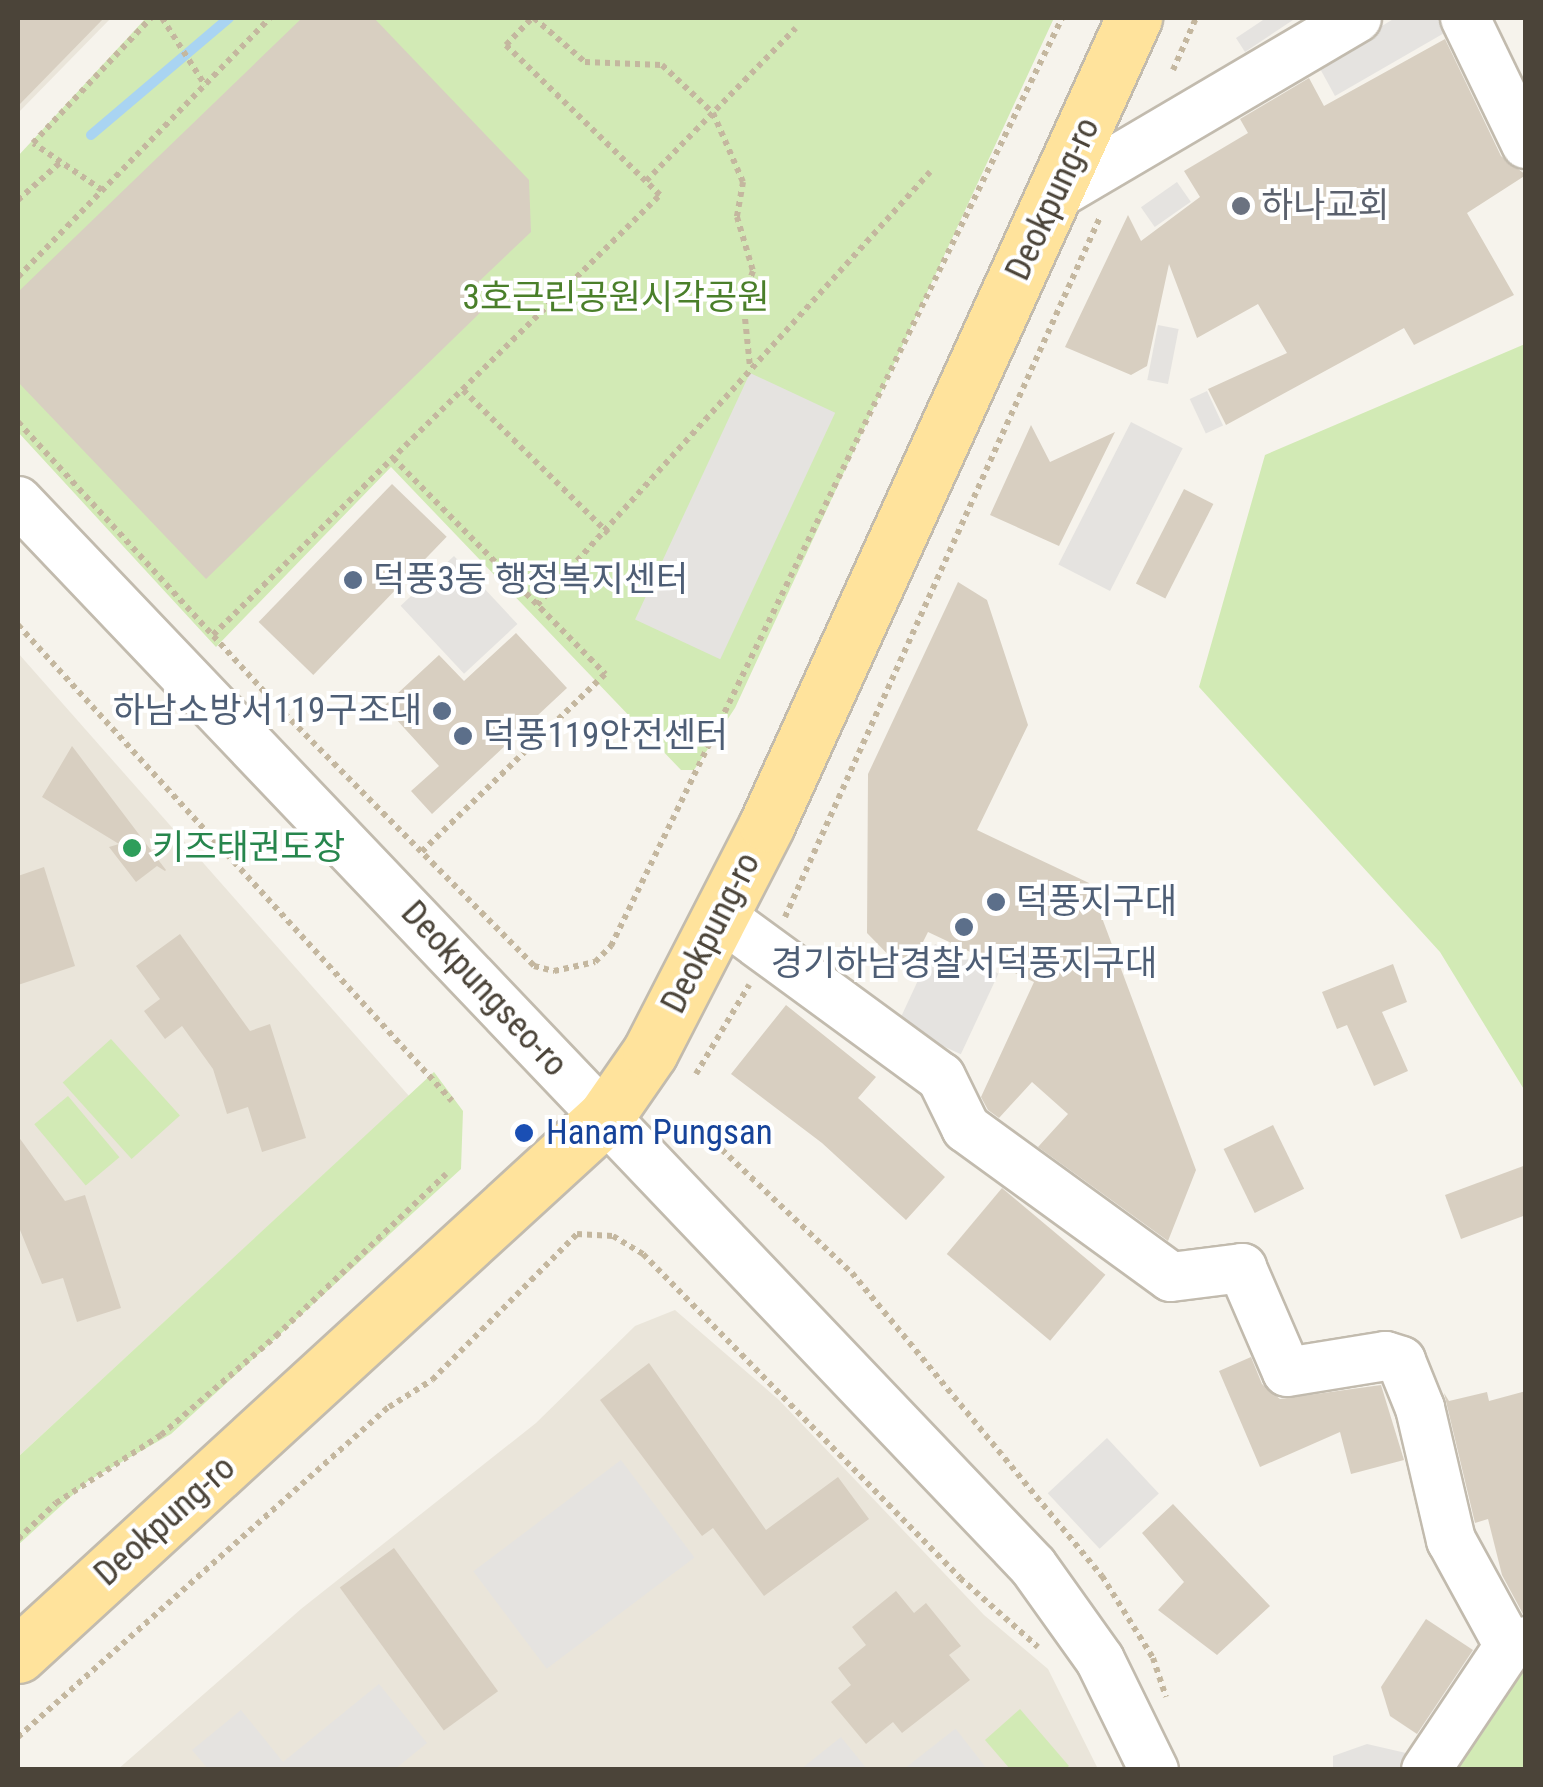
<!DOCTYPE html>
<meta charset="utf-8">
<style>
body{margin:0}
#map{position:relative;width:1543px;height:1787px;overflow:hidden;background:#f6f3ec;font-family:"Roboto Condensed","Noto Sans KR",sans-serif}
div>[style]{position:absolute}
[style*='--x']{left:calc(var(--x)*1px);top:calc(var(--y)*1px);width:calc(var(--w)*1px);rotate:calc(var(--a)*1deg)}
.residential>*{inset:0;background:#eae5da}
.green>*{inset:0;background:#d2eab5;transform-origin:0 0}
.parking>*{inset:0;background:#e5e3e0;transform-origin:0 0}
.stream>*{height:10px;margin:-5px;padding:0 5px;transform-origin:5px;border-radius:5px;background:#a9d4f2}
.building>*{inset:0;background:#d8cfc1;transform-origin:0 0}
.path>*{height:6px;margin-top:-3px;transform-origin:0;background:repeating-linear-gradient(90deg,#c4b79f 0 5px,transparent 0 10px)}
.roads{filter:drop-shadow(2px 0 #c2bbae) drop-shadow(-2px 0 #c2bbae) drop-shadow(0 2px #c2bbae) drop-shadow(0 -2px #c2bbae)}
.minor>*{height:48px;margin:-24px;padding:0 24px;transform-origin:24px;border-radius:24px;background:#fff}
.major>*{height:55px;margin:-27.5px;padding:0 27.5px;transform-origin:27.5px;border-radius:27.5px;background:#ffe39c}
.dots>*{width:28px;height:28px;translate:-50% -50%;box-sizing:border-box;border:5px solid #fff;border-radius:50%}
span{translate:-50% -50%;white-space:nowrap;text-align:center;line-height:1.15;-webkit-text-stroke:8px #fff;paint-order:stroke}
.street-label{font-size:35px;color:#4b4439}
.worship-label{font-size:35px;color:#5b616d}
.left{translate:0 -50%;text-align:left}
.park-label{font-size:35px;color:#4a7f2a}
.service-label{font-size:35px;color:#4e5e75}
.right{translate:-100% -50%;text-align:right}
.leisure-label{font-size:35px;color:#27864d}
.transit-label{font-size:35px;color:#164399}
.frame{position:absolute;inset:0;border:20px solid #4b4439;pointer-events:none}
</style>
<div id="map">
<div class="residential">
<i style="clip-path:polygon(18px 18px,111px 18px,18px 113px)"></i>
<i style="clip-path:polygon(18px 653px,409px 1096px,18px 1457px)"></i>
<i style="clip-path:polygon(675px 1310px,779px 1400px,984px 1615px,1048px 1669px,1098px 1769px,117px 1770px,301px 1609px,536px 1423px,635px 1326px)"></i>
</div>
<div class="green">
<i style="clip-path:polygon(146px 18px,1054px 18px,735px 708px,694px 770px,681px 770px,391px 467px,216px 647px,18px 432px,18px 156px)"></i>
<i style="clip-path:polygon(1525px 344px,1525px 1091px,1440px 952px,1199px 687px,1265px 455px)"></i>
<i style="left:111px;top:1039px;width:103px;height:65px;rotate:48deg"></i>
<i style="clip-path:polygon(434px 1072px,463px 1111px,461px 1169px,171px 1434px,88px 1481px,18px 1545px,18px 1457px)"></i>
<i style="left:68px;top:1096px;width:80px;height:44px;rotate:50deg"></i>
<i style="clip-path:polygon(1525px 1642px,1525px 1769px,1426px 1770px)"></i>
<i style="clip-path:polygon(1020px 1709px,1069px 1766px,1065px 1769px,1010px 1769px,985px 1740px)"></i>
</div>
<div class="parking">
<i style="clip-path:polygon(1266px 18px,1296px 18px,1245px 52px,1236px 38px)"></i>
<i style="clip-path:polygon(1395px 18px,1437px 18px,1446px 32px,1335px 96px,1318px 65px)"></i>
<i style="left:1177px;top:182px;width:24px;height:44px;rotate:55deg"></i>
<i style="left:1158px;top:325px;width:21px;height:56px;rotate:11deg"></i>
<i style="left:750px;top:373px;width:94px;height:272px;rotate:25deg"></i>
<i style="left:1207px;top:391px;width:38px;height:19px;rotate:65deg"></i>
<i style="left:1131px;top:422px;width:58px;height:160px;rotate:27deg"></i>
<i style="left:454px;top:556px;width:93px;height:73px;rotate:47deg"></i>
<i style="left:935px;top:944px;width:70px;height:89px;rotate:25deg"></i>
<i style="left:1107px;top:1438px;width:76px;height:81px;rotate:47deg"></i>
<i style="left:621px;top:1460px;width:122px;height:185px;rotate:53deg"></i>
<i style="clip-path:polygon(379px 1684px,427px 1743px,395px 1769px,208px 1769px,192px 1750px,241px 1710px,283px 1762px)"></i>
<i style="clip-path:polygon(956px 1729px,987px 1769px,904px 1769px,955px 1729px)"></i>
<i style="clip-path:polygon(841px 1737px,867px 1769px,801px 1769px)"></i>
<i style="clip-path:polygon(1367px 1744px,1419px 1756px,1417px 1769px,1333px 1770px,1333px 1756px)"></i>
</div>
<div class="stream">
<i style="--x:91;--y:135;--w:181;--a:-40.3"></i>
</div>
<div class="building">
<i style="clip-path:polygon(18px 18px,104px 18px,18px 106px)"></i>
<i style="clip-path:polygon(302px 18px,374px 18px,529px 180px,531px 232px,470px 290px,486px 307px,206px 579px,18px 382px,18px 292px)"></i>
<i style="clip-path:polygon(1445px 39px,1501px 156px,1526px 175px,1467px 213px,1514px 295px,1414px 345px,1404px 328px,1226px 425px,1208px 389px,1287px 353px,1258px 304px,1197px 338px,1169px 264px,1147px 366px,1131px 375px,1065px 347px,1128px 215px,1141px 241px,1200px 197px,1184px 171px,1248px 133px,1240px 119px,1309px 78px,1324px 106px)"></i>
<i style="clip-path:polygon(1031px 425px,1050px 462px,1115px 432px,1059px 546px,990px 515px)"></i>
<i style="left:392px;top:484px;width:76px;height:192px;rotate:44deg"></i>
<i style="left:1184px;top:489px;width:33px;height:106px;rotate:27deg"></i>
<i style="clip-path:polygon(958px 582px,987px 600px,1028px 725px,977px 830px,1089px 883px,1196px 1170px,1168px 1241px,1038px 1147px,1068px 1114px,1032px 1082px,999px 1118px,988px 1110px,981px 1097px,1034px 982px,928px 932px,907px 974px,867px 933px,868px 774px)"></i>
<i style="clip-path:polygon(516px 633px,567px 688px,432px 814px,411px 791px,439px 766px,384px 706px,439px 655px,464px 681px)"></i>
<i style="clip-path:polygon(72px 746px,166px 870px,165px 871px,157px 866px,136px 882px,109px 847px,119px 844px,42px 797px)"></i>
<i style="clip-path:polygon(44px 867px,75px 966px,18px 985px,18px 876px)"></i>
<i style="clip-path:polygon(180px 934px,250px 1031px,270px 1024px,306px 1138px,262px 1152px,248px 1107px,227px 1114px,213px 1069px,182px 1026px,165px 1039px,144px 1011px,160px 999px,136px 966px)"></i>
<i style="clip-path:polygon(1393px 964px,1407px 1002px,1382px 1012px,1408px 1071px,1374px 1086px,1347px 1025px,1337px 1029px,1322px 992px)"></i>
<i style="clip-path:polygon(786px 1005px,876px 1077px,858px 1098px,945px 1177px,906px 1220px,822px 1143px,731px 1074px)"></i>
<i style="left:1273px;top:1125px;width:71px;height:55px;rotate:64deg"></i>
<i style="clip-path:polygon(18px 1136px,65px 1201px,85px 1195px,121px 1308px,77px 1322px,63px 1278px,42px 1284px,18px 1225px)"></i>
<i style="clip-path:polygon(1526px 1165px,1526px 1215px,1461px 1239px,1445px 1195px)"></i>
<i style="left:1002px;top:1188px;width:135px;height:86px;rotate:40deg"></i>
<i style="clip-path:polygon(1251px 1357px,1262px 1384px,1280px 1399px,1381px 1385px,1404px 1460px,1351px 1474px,1340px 1432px,1260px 1467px,1219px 1371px)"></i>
<i style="clip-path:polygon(649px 1363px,766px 1530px,838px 1477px,869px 1519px,764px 1596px,713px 1528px,702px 1536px,600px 1400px)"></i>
<i style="clip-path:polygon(1526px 1391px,1526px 1614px,1523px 1614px,1502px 1575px,1488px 1519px,1475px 1523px,1444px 1393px,1449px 1401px,1487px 1392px,1489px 1401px)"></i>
<i style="clip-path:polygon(1173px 1504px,1270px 1606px,1217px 1655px,1158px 1610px,1184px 1582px,1142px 1533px)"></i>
<i style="left:394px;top:1548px;width:177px;height:67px;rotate:54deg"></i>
<i style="clip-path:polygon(896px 1591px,914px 1613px,926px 1603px,961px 1646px,949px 1655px,970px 1680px,902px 1733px,893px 1722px,866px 1744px,831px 1702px,851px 1685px,838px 1668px,866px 1645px,852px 1627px)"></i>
<i style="clip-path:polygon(1426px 1619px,1473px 1650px,1417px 1734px,1390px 1716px,1381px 1687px)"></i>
</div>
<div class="path">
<i style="--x:162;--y:18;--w:80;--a:57.3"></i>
<i style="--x:534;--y:18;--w:67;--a:40.8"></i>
<i style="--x:585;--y:62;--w:77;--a:2.2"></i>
<i style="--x:662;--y:65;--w:70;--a:43.3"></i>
<i style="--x:713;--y:113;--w:75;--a:66.5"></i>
<i style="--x:743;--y:182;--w:36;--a:100"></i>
<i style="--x:737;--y:217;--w:56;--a:73.5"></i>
<i style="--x:753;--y:271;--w:30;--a:110"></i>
<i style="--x:743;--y:299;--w:68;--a:84.1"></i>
<i style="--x:1173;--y:70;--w:57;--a:-66.1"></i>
<i style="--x:646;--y:181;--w:214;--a:-45.6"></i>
<i style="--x:102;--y:190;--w:83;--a:-145.7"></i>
<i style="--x:33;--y:143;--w:172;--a:-46.7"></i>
<i style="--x:18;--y:200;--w:59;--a:-41.6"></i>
<i style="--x:18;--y:277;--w:361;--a:-45.8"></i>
<i style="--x:463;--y:390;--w:204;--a:44.6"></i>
<i style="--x:18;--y:422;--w:394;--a:47.6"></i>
<i style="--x:284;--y:713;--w:356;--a:45.3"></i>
<i style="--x:534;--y:966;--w:21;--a:14"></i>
<i style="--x:554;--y:971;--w:42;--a:-12.4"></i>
<i style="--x:595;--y:962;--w:23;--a:-45"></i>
<i style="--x:611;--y:946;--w:1032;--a:-64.08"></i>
<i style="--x:393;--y:458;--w:303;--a:45.5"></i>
<i style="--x:605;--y:674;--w:259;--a:135.9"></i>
<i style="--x:537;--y:605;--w:585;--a:-47.77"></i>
<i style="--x:18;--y:625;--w:644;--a:47.64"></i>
<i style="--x:213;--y:635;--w:627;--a:-44.55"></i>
<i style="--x:660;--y:195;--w:215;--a:-135.8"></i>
<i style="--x:506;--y:45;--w:37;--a:-46"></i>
<i style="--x:785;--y:917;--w:768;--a:-65.77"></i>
<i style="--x:696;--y:1074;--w:104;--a:-59.2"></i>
<i style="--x:700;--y:1129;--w:209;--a:43.5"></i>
<i style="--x:852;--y:1273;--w:393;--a:50.5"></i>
<i style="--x:1102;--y:1576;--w:97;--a:58.1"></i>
<i style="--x:1153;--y:1658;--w:41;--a:71.6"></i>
<i style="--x:18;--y:1539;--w:52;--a:-43.5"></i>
<i style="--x:56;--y:1503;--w:125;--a:-32.9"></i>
<i style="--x:161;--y:1435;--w:152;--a:-40.7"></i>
<i style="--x:276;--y:1336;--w:235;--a:-43.6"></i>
<i style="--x:18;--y:1737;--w:497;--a:-41.7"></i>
<i style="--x:389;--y:1407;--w:51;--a:-32.1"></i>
<i style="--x:432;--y:1380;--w:206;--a:-45.2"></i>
<i style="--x:577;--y:1234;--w:36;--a:3"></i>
<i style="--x:613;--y:1236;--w:35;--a:31"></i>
<i style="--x:643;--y:1254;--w:453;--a:45.6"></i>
<i style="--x:960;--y:1578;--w:104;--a:41.5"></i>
</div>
<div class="roads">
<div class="minor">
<i style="--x:1465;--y:18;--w:140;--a:64.2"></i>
<i style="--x:1058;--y:194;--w:347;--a:-30.5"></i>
<i style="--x:18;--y:501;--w:1471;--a:46.38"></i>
<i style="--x:1033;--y:1566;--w:115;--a:54.5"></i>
<i style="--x:1100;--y:1660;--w:123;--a:63.9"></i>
<i style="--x:722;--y:917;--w:271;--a:36.2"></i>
<i style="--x:941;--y:1077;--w:57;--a:63.9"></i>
<i style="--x:966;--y:1128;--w:253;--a:36"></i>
<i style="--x:1171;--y:1277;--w:72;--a:-7.2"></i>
<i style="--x:1242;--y:1268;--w:113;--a:66.6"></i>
<i style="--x:1287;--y:1372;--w:100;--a:-9.2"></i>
<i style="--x:1386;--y:1356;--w:16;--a:18"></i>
<i style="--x:1401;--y:1361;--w:51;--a:68"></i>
<i style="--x:1420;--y:1408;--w:136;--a:76.8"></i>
<i style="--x:1451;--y:1540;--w:121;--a:61.3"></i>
<i style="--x:1426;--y:1770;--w:149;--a:-56.2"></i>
<i style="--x:1509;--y:1646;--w:18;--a:-16"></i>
</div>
<div class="major">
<i style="--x:18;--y:1655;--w:796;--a:-42.51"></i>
<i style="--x:605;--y:1117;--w:79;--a:-55.3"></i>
<i style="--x:650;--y:1052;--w:256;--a:-62.8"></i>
<i style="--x:767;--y:824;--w:886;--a:-65.52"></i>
</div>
</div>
<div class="dots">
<i style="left:1241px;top:206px;background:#6b7280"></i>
<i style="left:353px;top:580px;background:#5c6f8a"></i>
<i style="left:442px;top:711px;background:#5c6f8a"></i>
<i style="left:463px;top:736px;background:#5c6f8a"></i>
<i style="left:132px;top:848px;background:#2e9e5b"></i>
<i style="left:996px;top:902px;background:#5c6f8a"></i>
<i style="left:964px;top:927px;background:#5c6f8a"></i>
<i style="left:524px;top:1133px;background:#1a4fb4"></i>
</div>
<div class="street-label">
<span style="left:1053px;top:199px;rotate:-65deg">Deokpung-ro</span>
<span style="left:711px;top:933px;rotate:-63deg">Deokpung-ro</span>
<span style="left:484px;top:989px;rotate:47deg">Deokpungseo-ro</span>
<span style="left:165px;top:1521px;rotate:-42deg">Deokpung-ro</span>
</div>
<div class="worship-label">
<span class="left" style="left:1261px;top:206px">하나교회</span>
</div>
<div class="park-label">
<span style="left:616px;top:298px">3호근린공원시각공원</span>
</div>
<div class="service-label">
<span class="left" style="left:373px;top:580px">덕풍3동 행정복지센터</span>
<span class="right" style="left:422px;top:711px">하남소방서119구조대</span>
<span class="left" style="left:483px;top:736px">덕풍119안전센터</span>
<span class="left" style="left:1016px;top:902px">덕풍지구대</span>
<span style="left:964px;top:964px">경기하남경찰서덕풍지구대</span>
</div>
<div class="leisure-label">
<span class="left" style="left:152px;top:848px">키즈태권도장</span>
</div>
<div class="transit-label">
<span class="left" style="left:546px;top:1133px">Hanam Pungsan</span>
</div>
<div class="frame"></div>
</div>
